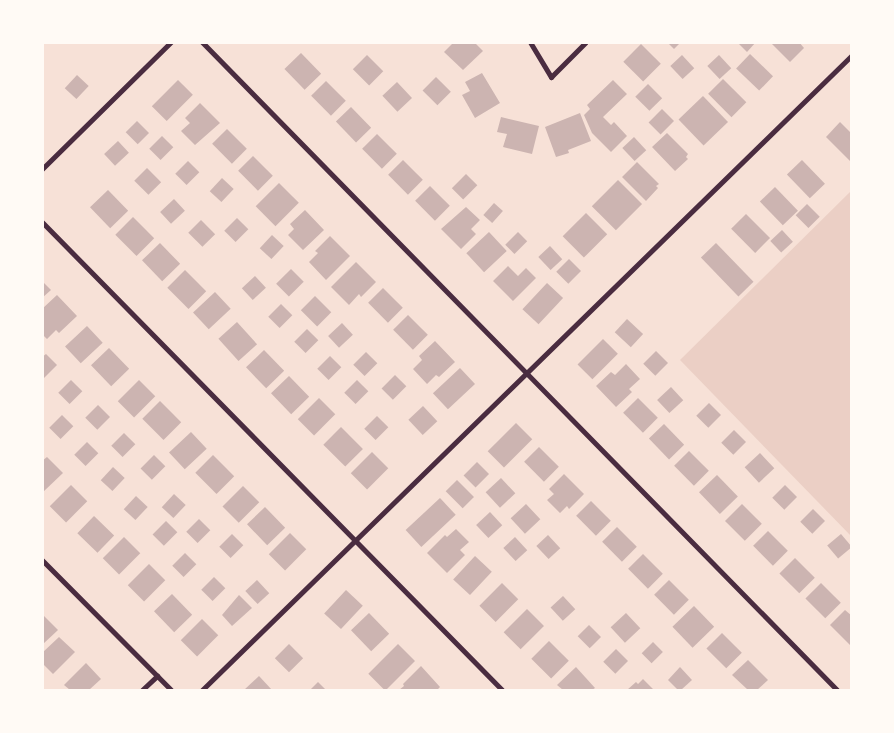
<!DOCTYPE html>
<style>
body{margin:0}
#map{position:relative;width:894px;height:733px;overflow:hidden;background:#f7e1d7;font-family:"PT Serif",serif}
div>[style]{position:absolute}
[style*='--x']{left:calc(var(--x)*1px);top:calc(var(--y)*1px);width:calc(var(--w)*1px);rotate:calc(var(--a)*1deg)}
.green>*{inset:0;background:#ebcfc5}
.building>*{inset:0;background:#ccb4b1;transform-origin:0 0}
.minor>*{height:5px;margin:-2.5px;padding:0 2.5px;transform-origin:2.5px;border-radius:2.5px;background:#4a2c40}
span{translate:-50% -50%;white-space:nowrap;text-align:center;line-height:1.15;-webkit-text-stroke:5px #fffaf5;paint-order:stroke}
.frame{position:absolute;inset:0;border:44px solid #fffaf5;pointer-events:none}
</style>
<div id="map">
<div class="green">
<i style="clip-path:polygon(851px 191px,851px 536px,680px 360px)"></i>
</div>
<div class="building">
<i style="clip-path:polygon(454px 42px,474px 42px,483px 51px,463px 70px,444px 52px)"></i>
<i style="clip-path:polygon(667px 42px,681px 42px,674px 49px)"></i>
<i style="clip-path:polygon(737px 42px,756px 42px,747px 52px)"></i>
<i style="clip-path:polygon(770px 42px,799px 42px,804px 48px,790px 62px)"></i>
<i style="left:641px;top:44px;width:28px;height:25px;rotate:45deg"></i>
<i style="left:301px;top:53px;width:29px;height:23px;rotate:46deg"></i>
<i style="left:750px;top:54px;width:32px;height:20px;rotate:44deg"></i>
<i style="left:367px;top:55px;width:23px;height:20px;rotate:45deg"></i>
<i style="left:682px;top:55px;width:18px;height:16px;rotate:47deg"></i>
<i style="left:719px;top:55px;width:18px;height:16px;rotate:47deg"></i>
<i style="clip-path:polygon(482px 73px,500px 103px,475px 118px,462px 95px,470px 91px,465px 82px)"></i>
<i style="left:77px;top:75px;width:16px;height:18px;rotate:43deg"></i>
<i style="left:436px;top:77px;width:21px;height:19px;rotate:45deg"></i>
<i style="left:723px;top:79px;width:33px;height:21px;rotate:45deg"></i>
<i style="left:178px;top:80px;width:21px;height:37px;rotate:45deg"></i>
<i style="clip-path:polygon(613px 80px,627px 94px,603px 117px,611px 125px,614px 122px,627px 136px,611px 152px,592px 133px,584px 115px,590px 109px,587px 105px)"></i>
<i style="left:326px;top:81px;width:28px;height:21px;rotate:45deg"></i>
<i style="left:397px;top:82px;width:22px;height:20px;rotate:47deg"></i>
<i style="left:648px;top:84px;width:20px;height:18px;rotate:45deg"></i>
<i style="left:703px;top:96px;width:36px;height:34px;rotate:46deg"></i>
<i style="clip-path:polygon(200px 103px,220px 123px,195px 145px,181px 131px,190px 123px,185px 118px)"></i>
<i style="left:351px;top:107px;width:29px;height:21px;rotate:46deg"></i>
<i style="left:662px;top:109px;width:17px;height:19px;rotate:45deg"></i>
<i style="clip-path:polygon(580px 113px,591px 141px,568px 150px,569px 153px,556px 157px,545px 127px)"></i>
<i style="clip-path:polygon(501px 117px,539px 126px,532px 154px,503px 147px,507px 134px,497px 132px)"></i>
<i style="left:137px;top:121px;width:17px;height:16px;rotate:45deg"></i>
<i style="clip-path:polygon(840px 122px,852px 134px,850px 161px,826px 137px)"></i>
<i style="left:227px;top:129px;width:28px;height:21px;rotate:45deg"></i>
<i style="clip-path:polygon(667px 133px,688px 154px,686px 157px,688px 159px,675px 171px,652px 147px)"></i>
<i style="left:377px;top:134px;width:28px;height:21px;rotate:45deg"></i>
<i style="left:162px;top:136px;width:16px;height:18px;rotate:45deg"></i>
<i style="left:634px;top:137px;width:18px;height:16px;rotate:47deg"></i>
<i style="left:118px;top:141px;width:16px;height:19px;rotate:47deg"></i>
<i style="left:253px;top:156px;width:28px;height:21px;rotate:45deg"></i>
<i style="left:403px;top:160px;width:28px;height:21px;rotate:45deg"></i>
<i style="left:802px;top:160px;width:33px;height:21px;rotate:46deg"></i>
<i style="left:188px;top:161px;width:16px;height:18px;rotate:45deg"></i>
<i style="clip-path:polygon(637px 162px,659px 184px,656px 186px,658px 188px,646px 201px,622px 177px)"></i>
<i style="left:147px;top:168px;width:20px;height:18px;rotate:45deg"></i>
<i style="left:466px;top:174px;width:16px;height:20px;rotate:45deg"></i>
<i style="left:222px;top:178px;width:16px;height:18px;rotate:43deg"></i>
<i style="left:618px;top:180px;width:34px;height:37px;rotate:45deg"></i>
<i style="left:279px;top:183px;width:28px;height:33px;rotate:45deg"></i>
<i style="left:430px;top:186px;width:28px;height:21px;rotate:45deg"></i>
<i style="left:775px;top:187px;width:33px;height:21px;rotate:46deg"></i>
<i style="left:108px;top:190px;width:29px;height:25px;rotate:46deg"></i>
<i style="left:174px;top:199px;width:16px;height:19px;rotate:47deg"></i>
<i style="left:494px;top:203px;width:12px;height:16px;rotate:42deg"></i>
<i style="left:807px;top:204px;width:18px;height:16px;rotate:45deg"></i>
<i style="clip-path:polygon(466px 207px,480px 220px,471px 229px,476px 234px,461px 249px,441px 229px)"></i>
<i style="clip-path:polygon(305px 210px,324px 230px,303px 250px,288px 235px,294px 229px,290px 224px)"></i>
<i style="left:586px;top:213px;width:30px;height:33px;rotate:45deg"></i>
<i style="left:746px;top:214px;width:34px;height:21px;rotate:45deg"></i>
<i style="left:133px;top:217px;width:30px;height:25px;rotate:45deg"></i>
<i style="left:237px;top:218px;width:16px;height:18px;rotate:45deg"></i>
<i style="left:201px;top:220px;width:20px;height:18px;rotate:45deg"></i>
<i style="left:782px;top:230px;width:16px;height:16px;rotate:47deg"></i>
<i style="left:489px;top:232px;width:26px;height:31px;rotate:47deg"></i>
<i style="left:518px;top:232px;width:13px;height:18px;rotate:45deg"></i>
<i style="left:272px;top:235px;width:16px;height:18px;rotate:43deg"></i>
<i style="clip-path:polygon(330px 236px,350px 256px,326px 280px,309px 262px,318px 253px,315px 251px)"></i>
<i style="left:160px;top:243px;width:29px;height:25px;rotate:46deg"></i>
<i style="left:716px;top:243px;width:54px;height:21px;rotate:46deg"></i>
<i style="left:550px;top:246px;width:18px;height:16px;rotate:47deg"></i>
<i style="left:569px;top:259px;width:17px;height:18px;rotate:45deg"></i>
<i style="clip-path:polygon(356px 262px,376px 282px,361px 297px,359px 294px,349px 305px,331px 287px)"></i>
<i style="clip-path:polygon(508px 266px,518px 276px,526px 268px,536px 278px,513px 301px,493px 281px)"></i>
<i style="left:291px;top:269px;width:18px;height:21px;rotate:45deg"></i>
<i style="left:185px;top:270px;width:30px;height:25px;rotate:45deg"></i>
<i style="left:255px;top:276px;width:16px;height:18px;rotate:47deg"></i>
<i style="clip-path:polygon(42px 281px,51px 290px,42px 298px)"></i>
<i style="left:547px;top:283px;width:22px;height:36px;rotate:43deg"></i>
<i style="left:383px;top:288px;width:28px;height:21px;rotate:45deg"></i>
<i style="left:215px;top:292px;width:23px;height:30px;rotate:47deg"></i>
<i style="clip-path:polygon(57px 295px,77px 316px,59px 333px,56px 330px,47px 339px,42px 334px,42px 309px)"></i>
<i style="left:315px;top:296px;width:23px;height:20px;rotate:45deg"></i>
<i style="left:281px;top:304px;width:16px;height:18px;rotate:45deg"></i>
<i style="left:408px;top:315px;width:28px;height:21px;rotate:45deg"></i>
<i style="left:627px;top:319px;width:22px;height:18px;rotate:43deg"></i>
<i style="left:237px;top:322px;width:30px;height:25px;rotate:48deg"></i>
<i style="left:342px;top:323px;width:16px;height:19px;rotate:47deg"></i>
<i style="left:87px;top:326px;width:23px;height:30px;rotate:47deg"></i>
<i style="left:307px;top:329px;width:16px;height:18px;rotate:45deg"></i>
<i style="left:603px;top:339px;width:21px;height:36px;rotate:45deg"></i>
<i style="clip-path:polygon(435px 341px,455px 362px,439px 377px,436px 375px,427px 384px,413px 369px,422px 360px,419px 356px)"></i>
<i style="left:109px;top:348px;width:29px;height:25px;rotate:46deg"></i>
<i style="left:264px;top:350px;width:29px;height:25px;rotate:46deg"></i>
<i style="left:656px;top:351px;width:17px;height:18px;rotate:45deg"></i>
<i style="left:366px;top:352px;width:16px;height:18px;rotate:45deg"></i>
<i style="clip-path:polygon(46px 354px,57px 365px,44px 378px,42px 357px)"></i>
<i style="left:330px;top:356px;width:16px;height:18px;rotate:45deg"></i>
<i style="clip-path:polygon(626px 364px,640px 379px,629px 389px,632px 392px,616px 407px,596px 386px,611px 372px,615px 375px)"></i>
<i style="left:460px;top:368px;width:22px;height:37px;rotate:47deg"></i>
<i style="left:395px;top:375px;width:16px;height:19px;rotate:45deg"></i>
<i style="left:289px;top:376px;width:29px;height:25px;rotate:46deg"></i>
<i style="left:71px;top:380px;width:16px;height:18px;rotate:45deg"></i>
<i style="left:139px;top:380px;width:23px;height:30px;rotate:45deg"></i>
<i style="left:357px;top:380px;width:16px;height:18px;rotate:45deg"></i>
<i style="left:671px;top:387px;width:18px;height:19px;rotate:47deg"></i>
<i style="left:319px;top:398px;width:23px;height:30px;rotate:45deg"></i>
<i style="left:638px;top:398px;width:28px;height:21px;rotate:45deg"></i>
<i style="left:160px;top:401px;width:30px;height:25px;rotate:45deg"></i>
<i style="left:709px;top:403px;width:17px;height:18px;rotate:45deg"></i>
<i style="left:98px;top:405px;width:17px;height:18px;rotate:45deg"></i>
<i style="left:423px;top:406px;width:21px;height:20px;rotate:47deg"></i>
<i style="left:62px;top:415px;width:16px;height:18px;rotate:45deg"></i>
<i style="left:377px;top:416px;width:16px;height:18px;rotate:45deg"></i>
<i style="left:516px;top:423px;width:23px;height:40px;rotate:45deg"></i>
<i style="left:664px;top:424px;width:29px;height:21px;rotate:46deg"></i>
<i style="left:341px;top:427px;width:31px;height:25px;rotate:45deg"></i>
<i style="left:734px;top:430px;width:17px;height:18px;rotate:45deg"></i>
<i style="left:191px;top:432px;width:23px;height:30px;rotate:47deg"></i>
<i style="left:124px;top:433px;width:16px;height:18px;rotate:45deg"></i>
<i style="left:87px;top:442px;width:16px;height:18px;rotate:45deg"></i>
<i style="left:539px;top:447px;width:28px;height:21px;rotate:45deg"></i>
<i style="left:689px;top:451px;width:28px;height:21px;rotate:45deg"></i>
<i style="left:372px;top:452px;width:23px;height:30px;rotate:45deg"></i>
<i style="left:760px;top:453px;width:21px;height:21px;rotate:47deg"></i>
<i style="left:154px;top:455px;width:16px;height:19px;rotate:45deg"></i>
<i style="left:213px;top:455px;width:30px;height:25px;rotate:45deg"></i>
<i style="clip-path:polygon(47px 457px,63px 473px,42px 493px,42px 461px)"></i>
<i style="left:477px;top:462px;width:17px;height:19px;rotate:45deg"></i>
<i style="left:113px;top:467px;width:16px;height:18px;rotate:43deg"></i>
<i style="clip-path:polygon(564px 474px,584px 494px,569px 509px,567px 506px,560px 513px,547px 500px,554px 494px,549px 489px)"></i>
<i style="left:717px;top:475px;width:30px;height:25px;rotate:46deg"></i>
<i style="left:501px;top:478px;width:21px;height:21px;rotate:47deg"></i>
<i style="left:457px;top:480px;width:24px;height:16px;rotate:45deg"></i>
<i style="left:71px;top:485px;width:23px;height:30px;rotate:45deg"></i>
<i style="left:785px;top:485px;width:17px;height:18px;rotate:45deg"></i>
<i style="left:243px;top:486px;width:23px;height:29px;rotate:45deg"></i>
<i style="left:174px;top:494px;width:16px;height:18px;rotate:43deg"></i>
<i style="left:136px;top:496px;width:16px;height:18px;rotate:43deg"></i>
<i style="left:440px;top:498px;width:23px;height:47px;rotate:47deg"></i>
<i style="left:591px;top:501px;width:28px;height:21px;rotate:45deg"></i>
<i style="left:526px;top:504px;width:21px;height:21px;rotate:47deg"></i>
<i style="left:742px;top:504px;width:28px;height:24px;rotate:45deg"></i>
<i style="left:265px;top:507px;width:29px;height:25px;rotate:46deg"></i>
<i style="left:813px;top:509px;width:17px;height:18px;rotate:45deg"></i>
<i style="left:490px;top:512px;width:18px;height:19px;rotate:47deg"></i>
<i style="left:94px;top:516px;width:28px;height:24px;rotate:44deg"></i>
<i style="left:199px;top:519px;width:16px;height:18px;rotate:45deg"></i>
<i style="left:166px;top:521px;width:16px;height:19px;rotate:45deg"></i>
<i style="left:617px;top:527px;width:28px;height:21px;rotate:45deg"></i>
<i style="clip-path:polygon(456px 529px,469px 542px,460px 550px,465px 555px,447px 573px,427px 553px,445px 535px,447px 537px)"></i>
<i style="left:768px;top:531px;width:28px;height:21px;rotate:45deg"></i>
<i style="left:290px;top:533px;width:23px;height:30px;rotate:45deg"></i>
<i style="left:232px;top:534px;width:16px;height:18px;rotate:45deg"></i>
<i style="left:841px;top:534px;width:17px;height:18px;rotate:50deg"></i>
<i style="left:548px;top:535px;width:18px;height:16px;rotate:47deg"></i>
<i style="left:124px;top:537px;width:23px;height:30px;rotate:45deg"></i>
<i style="left:515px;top:537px;width:18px;height:16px;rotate:47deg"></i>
<i style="left:185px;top:553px;width:16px;height:18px;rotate:45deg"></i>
<i style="left:643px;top:554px;width:28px;height:21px;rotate:45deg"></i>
<i style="left:475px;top:556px;width:23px;height:32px;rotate:43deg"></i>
<i style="left:795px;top:558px;width:28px;height:22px;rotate:45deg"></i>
<i style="left:149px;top:564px;width:23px;height:30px;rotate:45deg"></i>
<i style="left:214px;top:577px;width:16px;height:18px;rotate:45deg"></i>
<i style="left:257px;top:580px;width:18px;height:16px;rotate:47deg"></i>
<i style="left:669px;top:580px;width:28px;height:21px;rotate:45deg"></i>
<i style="left:502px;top:583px;width:23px;height:32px;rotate:45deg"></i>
<i style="left:821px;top:583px;width:28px;height:22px;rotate:45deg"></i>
<i style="left:346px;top:590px;width:23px;height:32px;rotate:43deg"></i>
<i style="left:172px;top:594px;width:29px;height:25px;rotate:46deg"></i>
<i style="clip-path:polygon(239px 595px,252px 608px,232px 626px,222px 615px)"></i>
<i style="left:563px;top:596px;width:18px;height:17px;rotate:47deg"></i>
<i style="left:694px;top:606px;width:29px;height:30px;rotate:46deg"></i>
<i style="left:527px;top:609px;width:24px;height:33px;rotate:45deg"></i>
<i style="clip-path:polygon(845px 610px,852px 616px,850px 645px,830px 625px)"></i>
<i style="left:369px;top:613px;width:29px;height:25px;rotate:46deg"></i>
<i style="left:626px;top:613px;width:21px;height:21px;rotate:47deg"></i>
<i style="clip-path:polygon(42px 614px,58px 630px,42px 645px)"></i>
<i style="left:202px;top:619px;width:23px;height:30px;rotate:45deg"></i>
<i style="left:589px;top:625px;width:17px;height:16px;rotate:45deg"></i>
<i style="left:722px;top:633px;width:28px;height:22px;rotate:45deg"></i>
<i style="clip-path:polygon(59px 637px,75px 652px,53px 674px,42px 663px,42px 653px)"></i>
<i style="left:549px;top:641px;width:28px;height:25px;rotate:45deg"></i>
<i style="left:653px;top:642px;width:14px;height:16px;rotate:45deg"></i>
<i style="left:289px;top:644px;width:20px;height:20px;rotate:45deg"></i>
<i style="left:398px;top:644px;width:24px;height:42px;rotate:45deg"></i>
<i style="left:616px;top:649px;width:17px;height:18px;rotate:45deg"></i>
<i style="clip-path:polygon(748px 660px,768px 680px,757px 690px,748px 690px,732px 675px)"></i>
<i style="clip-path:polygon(86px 663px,101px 679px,89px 690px,70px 690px,64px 685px)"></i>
<i style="clip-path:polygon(421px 666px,440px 687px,437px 690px,399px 690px,404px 686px,403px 684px)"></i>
<i style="clip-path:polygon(576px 667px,595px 688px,592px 690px,563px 690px,557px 685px)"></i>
<i style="clip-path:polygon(680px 667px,692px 680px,681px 690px,678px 690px,668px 680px)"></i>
<i style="clip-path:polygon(259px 676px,272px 690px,244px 690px)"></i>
<i style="clip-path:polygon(643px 679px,653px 689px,651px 690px,627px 690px,636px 682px,638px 684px)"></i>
<i style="clip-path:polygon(318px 682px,326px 690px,310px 690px)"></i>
</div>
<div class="minor">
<i style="--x:202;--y:42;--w:907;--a:45.58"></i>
<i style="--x:530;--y:42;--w:41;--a:59"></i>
<i style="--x:551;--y:77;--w:49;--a:-45"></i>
<i style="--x:42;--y:169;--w:181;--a:-44.6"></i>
<i style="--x:42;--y:222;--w:656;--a:45.49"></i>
<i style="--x:42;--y:560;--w:183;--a:45.2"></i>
<i style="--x:142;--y:690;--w:21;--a:-43"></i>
<i style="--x:202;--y:690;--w:909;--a:-44.33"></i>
</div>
<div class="frame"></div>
</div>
